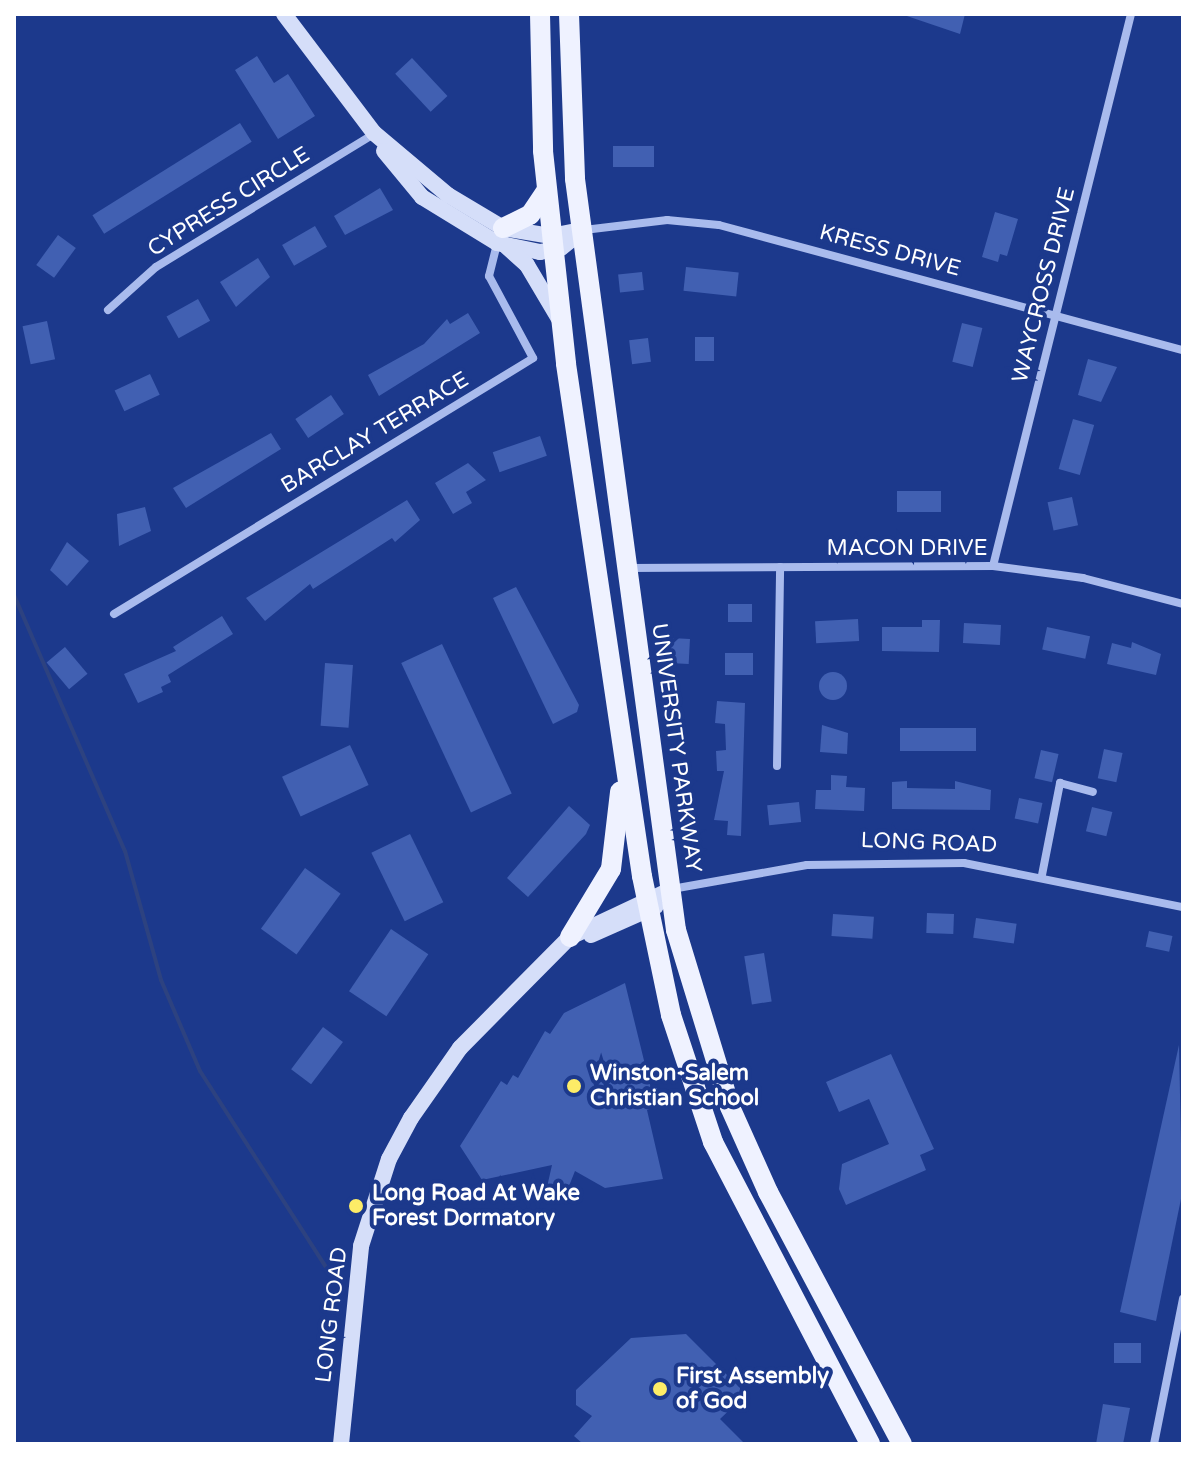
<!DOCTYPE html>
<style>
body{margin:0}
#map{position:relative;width:1197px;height:1458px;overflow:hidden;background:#1c398c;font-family:"Varela Round",sans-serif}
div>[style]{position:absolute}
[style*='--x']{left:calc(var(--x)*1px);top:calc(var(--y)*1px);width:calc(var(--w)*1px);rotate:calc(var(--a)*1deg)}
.stream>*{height:4px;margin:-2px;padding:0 2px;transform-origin:2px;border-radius:2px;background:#2d4280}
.building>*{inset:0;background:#4160b2;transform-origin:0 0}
.round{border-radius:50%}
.street>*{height:8px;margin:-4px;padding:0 4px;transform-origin:4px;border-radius:4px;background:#a9bbed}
.secondary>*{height:16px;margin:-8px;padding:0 8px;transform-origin:8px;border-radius:8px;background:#d5def9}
.primary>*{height:20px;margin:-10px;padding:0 10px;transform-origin:10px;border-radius:10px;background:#eff2ff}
.dots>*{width:22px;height:22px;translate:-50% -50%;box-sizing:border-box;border:4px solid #1c398c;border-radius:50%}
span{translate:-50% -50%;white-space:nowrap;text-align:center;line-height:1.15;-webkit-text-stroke:8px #1c398c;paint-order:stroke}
.street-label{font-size:22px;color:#fff}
.poi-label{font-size:22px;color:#fff;font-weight:700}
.left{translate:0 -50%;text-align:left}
.frame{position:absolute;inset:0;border:16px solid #fff;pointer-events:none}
</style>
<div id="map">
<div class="stream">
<i style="--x:14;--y:595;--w:279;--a:66.6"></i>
<i style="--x:125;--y:851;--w:134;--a:74.4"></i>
<i style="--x:161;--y:980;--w:99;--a:66.8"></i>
<i style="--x:200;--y:1071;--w:237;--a:57.3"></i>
</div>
<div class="building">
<i style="clip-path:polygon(901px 14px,965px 14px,960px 34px)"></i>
<i style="clip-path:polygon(257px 56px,274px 83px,288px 74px,315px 116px,278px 139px,235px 70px)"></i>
<i style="left:412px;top:58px;width:52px;height:23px;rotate:47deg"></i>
<i style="left:240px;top:123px;width:22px;height:174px;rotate:58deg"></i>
<i style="left:613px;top:146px;width:41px;height:21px"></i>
<i style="clip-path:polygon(380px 188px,393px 210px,345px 235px,334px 216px)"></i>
<i style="clip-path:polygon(995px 212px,1018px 219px,1007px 256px,1000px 254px,998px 262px,982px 257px)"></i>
<i style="left:315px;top:226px;width:24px;height:38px;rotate:60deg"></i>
<i style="left:58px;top:235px;width:22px;height:37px;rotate:36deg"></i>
<i style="clip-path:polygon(258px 258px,270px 277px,236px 307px,220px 282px)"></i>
<i style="left:686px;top:267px;width:53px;height:24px;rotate:6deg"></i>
<i style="left:642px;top:272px;width:18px;height:24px;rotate:84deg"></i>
<i style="left:198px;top:299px;width:25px;height:36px;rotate:61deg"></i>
<i style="clip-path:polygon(468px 313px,480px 333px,379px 396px,368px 375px,424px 344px,447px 319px,450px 324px)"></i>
<i style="left:47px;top:321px;width:39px;height:25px;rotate:78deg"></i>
<i style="left:962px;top:323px;width:21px;height:40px;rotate:14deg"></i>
<i style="left:695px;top:337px;width:19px;height:24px"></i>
<i style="left:648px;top:338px;width:24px;height:19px;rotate:83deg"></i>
<i style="clip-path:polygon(1088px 359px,1117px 367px,1101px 402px,1078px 395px)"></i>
<i style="left:150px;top:374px;width:23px;height:39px;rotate:65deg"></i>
<i style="left:331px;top:395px;width:23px;height:43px;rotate:56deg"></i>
<i style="left:1073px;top:419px;width:22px;height:52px;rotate:16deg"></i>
<i style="clip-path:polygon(271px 433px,281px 449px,186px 508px,173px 488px)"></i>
<i style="left:540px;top:436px;width:21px;height:50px;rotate:71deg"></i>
<i style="clip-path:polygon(468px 463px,486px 480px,466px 492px,472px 503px,453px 514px,435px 483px)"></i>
<i style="left:897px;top:491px;width:44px;height:21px"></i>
<i style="left:1072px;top:497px;width:29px;height:25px;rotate:78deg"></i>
<i style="clip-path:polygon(407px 500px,420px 520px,395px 542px,392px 538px,313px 589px,310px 584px,265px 621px,246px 598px)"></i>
<i style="clip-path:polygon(145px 507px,151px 531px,119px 546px,117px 514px)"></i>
<i style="clip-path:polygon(67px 542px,89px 561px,67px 586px,50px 570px)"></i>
<i style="clip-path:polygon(516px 587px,579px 705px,577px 712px,553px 724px,493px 598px)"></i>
<i style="left:728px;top:604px;width:24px;height:18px"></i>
<i style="clip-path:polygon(222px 616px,233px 634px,168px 675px,171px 682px,161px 687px,163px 692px,138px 703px,124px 674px,176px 651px,173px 647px)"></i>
<i style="left:858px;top:619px;width:22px;height:43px;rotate:87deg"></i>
<i style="clip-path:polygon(922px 620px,940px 620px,939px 652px,882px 651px,882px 627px,922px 627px)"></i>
<i style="left:964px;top:623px;width:37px;height:20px;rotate:3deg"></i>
<i style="left:1047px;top:627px;width:44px;height:23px;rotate:12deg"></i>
<i style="left:671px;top:638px;width:19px;height:25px;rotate:3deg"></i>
<i style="clip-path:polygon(1132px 642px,1161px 654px,1156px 675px,1107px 664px,1112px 643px,1131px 648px)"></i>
<i style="left:442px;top:644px;width:165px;height:45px;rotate:65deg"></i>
<i style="left:65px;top:647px;width:35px;height:24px;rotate:50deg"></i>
<i style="left:725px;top:653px;width:28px;height:22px"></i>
<i style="left:325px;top:663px;width:28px;height:63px;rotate:4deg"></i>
<i class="round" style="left:819px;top:672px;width:28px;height:28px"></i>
<i style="clip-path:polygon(717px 701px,745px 703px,741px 836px,727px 835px,728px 821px,714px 820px,724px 771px,717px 771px,716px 751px,726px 750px,725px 724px,715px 723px)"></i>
<i style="clip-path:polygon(822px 725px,848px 733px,847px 754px,820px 752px)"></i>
<i style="left:900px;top:728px;width:76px;height:23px"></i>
<i style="left:350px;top:745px;width:44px;height:75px;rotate:65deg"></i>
<i style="left:1104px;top:749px;width:19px;height:30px;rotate:12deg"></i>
<i style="left:1041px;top:750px;width:18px;height:29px;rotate:13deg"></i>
<i style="clip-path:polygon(831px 775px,847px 776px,846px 787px,865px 788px,864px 811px,815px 809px,816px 790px,831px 790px)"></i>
<i style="clip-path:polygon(907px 781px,907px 788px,955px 789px,955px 781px,991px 790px,990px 810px,892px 809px,892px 782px)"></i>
<i style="left:1019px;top:798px;width:24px;height:21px;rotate:12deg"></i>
<i style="left:799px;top:802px;width:20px;height:32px;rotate:84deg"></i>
<i style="clip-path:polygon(569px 806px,590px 825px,586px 834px,528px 897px,507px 878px)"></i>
<i style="left:1092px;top:807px;width:21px;height:25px;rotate:14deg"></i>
<i style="left:410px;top:834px;width:76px;height:43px;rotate:64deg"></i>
<i style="left:305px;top:868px;width:44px;height:75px;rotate:36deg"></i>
<i style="left:927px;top:913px;width:27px;height:20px;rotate:2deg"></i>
<i style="left:833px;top:914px;width:41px;height:22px;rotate:4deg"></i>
<i style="left:976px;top:918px;width:41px;height:20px;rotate:8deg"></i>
<i style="left:391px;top:929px;width:45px;height:75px;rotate:34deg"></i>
<i style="left:1149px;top:931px;width:24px;height:16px;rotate:12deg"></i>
<i style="left:764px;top:953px;width:49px;height:20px;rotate:81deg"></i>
<i style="clip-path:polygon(625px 983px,651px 1089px,657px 1088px,661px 1105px,647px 1110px,663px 1179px,605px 1188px,575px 1171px,567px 1191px,547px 1187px,552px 1165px,482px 1180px,460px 1146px,501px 1081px,507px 1085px,513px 1075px,518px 1078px,545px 1031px,550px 1034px,564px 1013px)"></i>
<i style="left:323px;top:1027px;width:25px;height:53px;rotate:37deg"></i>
<i style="clip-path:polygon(1179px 1045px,1182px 1194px,1156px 1321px,1120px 1312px)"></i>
<i style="clip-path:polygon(891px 1054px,934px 1149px,920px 1155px,926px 1170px,846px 1205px,839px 1189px,842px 1164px,889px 1144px,869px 1099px,839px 1112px,826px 1082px)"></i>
<i style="clip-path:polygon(686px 1334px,740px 1388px,740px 1400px,720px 1419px,745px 1444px,583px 1444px,574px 1436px,592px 1416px,576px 1405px,576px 1390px,631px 1338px)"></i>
<i style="left:1114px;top:1343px;width:27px;height:20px"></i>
<i style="clip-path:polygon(1103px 1404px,1130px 1408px,1123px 1444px,1096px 1444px)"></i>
</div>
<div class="street">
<i style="--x:584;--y:230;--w:84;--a:-6.9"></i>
<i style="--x:667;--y:220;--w:52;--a:5.5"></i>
<i style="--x:719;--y:225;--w:481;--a:15.1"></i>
<i style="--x:108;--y:310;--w:64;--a:-41.9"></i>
<i style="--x:156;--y:267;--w:255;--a:-31.4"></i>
<i style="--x:993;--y:566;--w:569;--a:-75.96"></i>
<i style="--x:628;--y:568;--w:365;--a:-0.3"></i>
<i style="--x:993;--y:566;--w:91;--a:7.6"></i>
<i style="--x:1083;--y:578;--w:103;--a:14.6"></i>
<i style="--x:114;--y:614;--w:491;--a:-31.4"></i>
<i style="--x:533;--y:358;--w:93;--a:-118.2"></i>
<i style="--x:489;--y:276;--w:34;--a:-76"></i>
<i style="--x:777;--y:766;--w:199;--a:-89.1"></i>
<i style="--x:1042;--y:875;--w:94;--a:-78.9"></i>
<i style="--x:1060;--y:783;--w:34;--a:15"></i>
<i style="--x:672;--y:889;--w:137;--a:-10.1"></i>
<i style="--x:807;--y:865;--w:157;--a:-0.7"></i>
<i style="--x:964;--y:863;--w:223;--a:11.4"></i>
<i style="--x:1154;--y:1444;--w:148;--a:-78.7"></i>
</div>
<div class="secondary">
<i style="--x:284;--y:14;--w:149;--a:52.9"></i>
<i style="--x:374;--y:133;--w:97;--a:40"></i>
<i style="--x:448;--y:195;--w:64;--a:31"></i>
<i style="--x:503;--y:228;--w:49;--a:9.5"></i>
<i style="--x:551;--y:236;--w:33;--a:-11"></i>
<i style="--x:384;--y:151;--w:60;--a:50.4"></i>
<i style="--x:422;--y:197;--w:88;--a:31.5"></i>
<i style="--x:497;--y:243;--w:44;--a:11.8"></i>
<i style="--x:540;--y:252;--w:21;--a:-11"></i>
<i style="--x:561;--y:248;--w:27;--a:-39"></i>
<i style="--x:507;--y:247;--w:27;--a:42"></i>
<i style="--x:527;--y:265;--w:63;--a:59.3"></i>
<i style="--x:591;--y:935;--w:71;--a:-24"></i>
<i style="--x:341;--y:1444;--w:199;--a:-84.2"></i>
<i style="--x:361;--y:1246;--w:91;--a:-72.2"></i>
<i style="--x:389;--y:1159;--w:47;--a:-61.8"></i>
<i style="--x:411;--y:1118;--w:85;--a:-55"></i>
<i style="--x:460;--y:1048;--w:156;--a:-45.3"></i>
<i style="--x:570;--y:937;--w:113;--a:-25.2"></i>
</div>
<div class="primary">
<i style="--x:540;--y:14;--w:137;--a:88.7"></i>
<i style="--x:543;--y:151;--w:214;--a:83.8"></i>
<i style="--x:566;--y:364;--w:518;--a:81.56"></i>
<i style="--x:642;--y:876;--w:142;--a:78.2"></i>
<i style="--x:671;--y:1015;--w:134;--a:71.7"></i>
<i style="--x:713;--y:1142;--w:340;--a:62.5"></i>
<i style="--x:569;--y:14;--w:165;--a:87.9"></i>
<i style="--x:575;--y:179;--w:758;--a:82.34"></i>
<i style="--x:676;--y:930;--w:185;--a:73"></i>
<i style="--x:730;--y:1107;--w:93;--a:65.9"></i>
<i style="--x:768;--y:1192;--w:285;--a:62"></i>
<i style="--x:503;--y:228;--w:30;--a:-26"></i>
<i style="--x:530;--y:215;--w:30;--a:-56"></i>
<i style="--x:570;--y:937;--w:79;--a:-58.9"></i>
<i style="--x:611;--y:869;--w:78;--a:-83.3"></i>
</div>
<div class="dots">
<i style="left:574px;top:1086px;background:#fdec67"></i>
<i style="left:356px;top:1206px;background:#fdec67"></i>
<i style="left:660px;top:1389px;background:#fdec67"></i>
</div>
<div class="street-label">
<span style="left:229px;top:202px;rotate:-32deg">CYPRESS CIRCLE</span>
<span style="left:890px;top:251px;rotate:15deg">KRESS DRIVE</span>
<span style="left:1044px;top:285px;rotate:-76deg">WAYCROSS DRIVE</span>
<span style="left:375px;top:433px;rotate:-31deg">BARCLAY TERRACE</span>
<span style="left:907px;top:549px">MACON DRIVE</span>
<span style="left:676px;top:748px;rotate:82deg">UNIVERSITY PARKWAY</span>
<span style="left:929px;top:843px;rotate:2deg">LONG ROAD</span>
<span style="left:332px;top:1315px;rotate:-83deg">LONG ROAD</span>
</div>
<div class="poi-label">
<span class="left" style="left:590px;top:1086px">Winston-Salem<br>Christian School</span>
<span class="left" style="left:372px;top:1206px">Long Road At Wake<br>Forest Dormatory</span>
<span class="left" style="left:676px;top:1389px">First Assembly<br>of God</span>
</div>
<div class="frame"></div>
</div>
